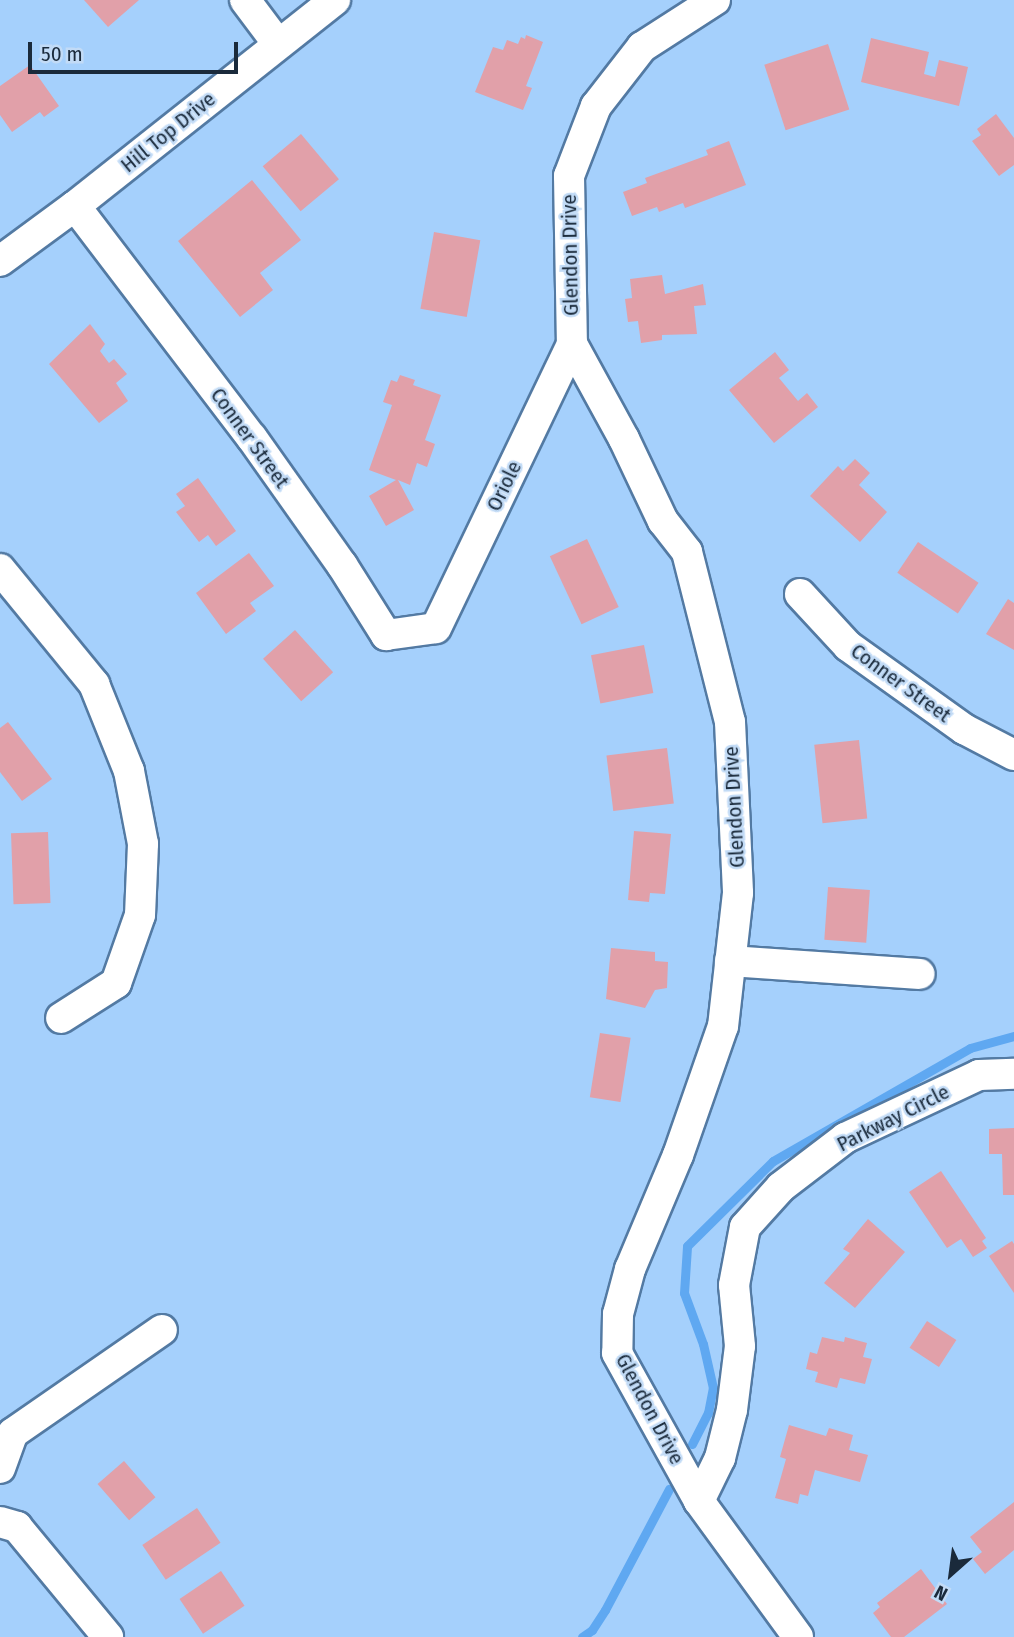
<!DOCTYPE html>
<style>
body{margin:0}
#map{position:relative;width:1014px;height:1637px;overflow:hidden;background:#a5d0fc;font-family:"Fira Sans Condensed",sans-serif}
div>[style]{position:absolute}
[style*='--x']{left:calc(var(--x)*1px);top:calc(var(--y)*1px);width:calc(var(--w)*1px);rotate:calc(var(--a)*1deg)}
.stream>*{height:9px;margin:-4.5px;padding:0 4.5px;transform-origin:4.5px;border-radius:4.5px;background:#5fa8f1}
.building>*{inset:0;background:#e1a0a9;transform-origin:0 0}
.roads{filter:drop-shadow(2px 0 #537aa3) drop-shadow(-2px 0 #537aa3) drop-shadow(0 2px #537aa3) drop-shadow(0 -2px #537aa3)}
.minor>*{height:30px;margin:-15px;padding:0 15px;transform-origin:15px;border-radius:15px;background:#fff}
span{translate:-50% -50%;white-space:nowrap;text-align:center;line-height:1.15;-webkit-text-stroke:5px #c2dbf6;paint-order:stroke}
.street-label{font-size:21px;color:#1a2a3b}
.north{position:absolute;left:916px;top:1539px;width:70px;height:70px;-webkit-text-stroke:5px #c2dbf6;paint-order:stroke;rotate:208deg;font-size:19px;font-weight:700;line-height:28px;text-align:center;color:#1a2a3b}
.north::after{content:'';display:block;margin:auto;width:24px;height:32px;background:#1a2a3b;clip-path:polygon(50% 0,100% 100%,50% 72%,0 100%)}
.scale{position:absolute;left:28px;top:42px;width:210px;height:32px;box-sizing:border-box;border:4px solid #1a2a3b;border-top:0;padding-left:9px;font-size:21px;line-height:24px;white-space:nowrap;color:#1a2a3b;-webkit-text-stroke:5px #c2dbf6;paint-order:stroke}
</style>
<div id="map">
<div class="stream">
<i style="--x:692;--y:1444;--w:35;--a:-63"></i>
<i style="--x:708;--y:1413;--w:25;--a:-79"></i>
<i style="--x:713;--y:1388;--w:45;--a:-102.8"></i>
<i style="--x:703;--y:1344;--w:54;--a:-110.4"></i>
<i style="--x:684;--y:1293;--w:47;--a:-86.3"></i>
<i style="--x:687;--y:1246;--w:121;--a:-44.7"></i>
<i style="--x:773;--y:1161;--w:227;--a:-29.8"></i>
<i style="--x:970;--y:1048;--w:46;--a:-15.3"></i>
<i style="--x:582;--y:1637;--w:12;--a:-35"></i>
<i style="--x:592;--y:1630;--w:24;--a:-57"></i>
<i style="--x:605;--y:1610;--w:137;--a:-62.1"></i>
</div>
<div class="building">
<i style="clip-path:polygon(84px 0,139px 0,108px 27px)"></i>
<i style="clip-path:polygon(526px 35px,543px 42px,526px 86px,532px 88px,523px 110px,475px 92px,493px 47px,503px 50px,507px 40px,518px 44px,521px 37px,525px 39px)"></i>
<i style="clip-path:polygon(871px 38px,929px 52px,924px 74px,935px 77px,939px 60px,968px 67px,959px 106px,861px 82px)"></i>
<i style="left:828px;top:44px;width:69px;height:67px;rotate:72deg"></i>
<i style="clip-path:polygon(30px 65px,59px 106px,44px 117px,40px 112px,12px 132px,0 115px,0 86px)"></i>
<i style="clip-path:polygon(996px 114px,1014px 138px,1014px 165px,999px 176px,972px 141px,981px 135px,977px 129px)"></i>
<i style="left:301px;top:134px;width:59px;height:50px;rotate:50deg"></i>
<i style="clip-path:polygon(729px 141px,746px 185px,685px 208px,683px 203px,659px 212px,657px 207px,632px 216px,623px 192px,647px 183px,645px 178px,708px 155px,706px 150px)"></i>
<i style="clip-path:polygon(252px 180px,301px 240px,260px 273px,273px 290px,240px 317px,178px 241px)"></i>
<i style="left:434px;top:232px;width:47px;height:78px;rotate:10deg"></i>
<i style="clip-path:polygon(662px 275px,665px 294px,703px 284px,706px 305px,694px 306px,697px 334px,662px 335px,662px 340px,641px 343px,638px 321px,628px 322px,625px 299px,632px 298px,630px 279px)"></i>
<i style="clip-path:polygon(90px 324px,105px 344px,100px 351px,109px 363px,114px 359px,127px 374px,116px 383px,128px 401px,99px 423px,49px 364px)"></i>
<i style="clip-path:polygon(775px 352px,789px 370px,779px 378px,798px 401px,807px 393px,818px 407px,774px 443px,729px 390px)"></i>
<i style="clip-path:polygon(400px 375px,415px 380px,413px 385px,441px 395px,425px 440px,435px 444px,427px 467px,417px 463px,410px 485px,398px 480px,414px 510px,386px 526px,369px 496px,396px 480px,369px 470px,392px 405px,383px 402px,391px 380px,397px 382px)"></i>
<i style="clip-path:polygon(855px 459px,870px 473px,859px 485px,887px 512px,860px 542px,810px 496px,838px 466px,843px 471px)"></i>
<i style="clip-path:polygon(198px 478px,236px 531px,216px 546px,208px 535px,199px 542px,176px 512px,185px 506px,176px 494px)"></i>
<i style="left:587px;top:539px;width:75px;height:41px;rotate:65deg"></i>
<i style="left:918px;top:542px;width:73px;height:37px;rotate:34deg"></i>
<i style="clip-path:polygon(249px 553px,274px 586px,250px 603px,256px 611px,226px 634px,196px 593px)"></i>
<i style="clip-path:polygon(1008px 599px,1014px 603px,1014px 650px,986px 634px)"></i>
<i style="left:295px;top:630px;width:57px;height:43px;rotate:48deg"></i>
<i style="left:644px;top:645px;width:49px;height:54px;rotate:79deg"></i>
<i style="clip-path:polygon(8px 722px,52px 779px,22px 801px,0 772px,0 728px)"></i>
<i style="left:859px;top:740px;width:79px;height:45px;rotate:84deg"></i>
<i style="left:667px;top:748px;width:56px;height:61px;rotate:83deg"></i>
<i style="clip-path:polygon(634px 831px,671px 834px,665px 894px,650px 893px,649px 902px,628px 900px)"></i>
<i style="left:48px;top:832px;width:71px;height:37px;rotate:88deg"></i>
<i style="left:828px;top:887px;width:42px;height:53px;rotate:4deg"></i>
<i style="clip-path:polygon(611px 948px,655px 952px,655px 961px,668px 962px,667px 988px,655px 990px,645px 1008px,606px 999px)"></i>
<i style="left:600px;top:1033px;width:31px;height:65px;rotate:9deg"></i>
<i style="clip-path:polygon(1014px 1128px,1014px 1195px,1003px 1195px,1002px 1154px,989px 1154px,989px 1129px)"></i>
<i style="clip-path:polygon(941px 1171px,986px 1238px,982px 1241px,987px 1248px,973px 1257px,961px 1239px,947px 1248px,909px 1192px)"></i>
<i style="clip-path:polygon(868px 1219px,905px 1252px,855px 1308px,824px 1283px,850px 1253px,843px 1249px)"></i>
<i style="clip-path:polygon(1012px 1241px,1014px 1244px,1014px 1293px,989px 1256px)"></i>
<i style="left:927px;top:1321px;width:35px;height:32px;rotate:33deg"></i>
<i style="clip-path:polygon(822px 1337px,844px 1342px,845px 1337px,867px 1343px,863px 1357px,872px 1359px,865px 1384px,840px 1378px,837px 1388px,815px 1382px,818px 1372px,806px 1369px,810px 1352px,817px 1354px)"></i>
<i style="clip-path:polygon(789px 1425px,826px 1436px,829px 1428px,853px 1435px,849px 1450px,868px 1455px,860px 1482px,815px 1470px,808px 1496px,800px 1494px,798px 1504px,775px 1498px,786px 1459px,780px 1457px)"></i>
<i style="left:124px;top:1461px;width:48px;height:35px;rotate:49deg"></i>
<i style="clip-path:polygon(1014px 1502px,1014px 1550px,985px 1574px,973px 1559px,982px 1552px,970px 1537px)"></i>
<i style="left:197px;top:1508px;width:42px;height:66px;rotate:56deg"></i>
<i style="clip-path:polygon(921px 1569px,947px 1604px,904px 1637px,891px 1637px,873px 1613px,880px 1607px,877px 1603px)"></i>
<i style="left:221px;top:1571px;width:42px;height:50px;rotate:56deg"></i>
</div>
<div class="roads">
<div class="minor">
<i style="--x:245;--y:0;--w:55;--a:53.1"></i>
<i style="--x:715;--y:0;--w:87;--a:147.2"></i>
<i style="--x:642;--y:47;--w:75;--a:127.9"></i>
<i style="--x:596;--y:106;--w:75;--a:111.1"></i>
<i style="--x:569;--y:176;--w:168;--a:89"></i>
<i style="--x:572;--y:344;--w:108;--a:61.3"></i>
<i style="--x:624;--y:439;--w:91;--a:64.6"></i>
<i style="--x:663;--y:521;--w:39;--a:52"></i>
<i style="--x:687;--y:552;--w:175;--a:75.8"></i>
<i style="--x:730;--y:722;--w:171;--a:87.3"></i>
<i style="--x:738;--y:893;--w:134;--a:96.4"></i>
<i style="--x:723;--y:1026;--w:137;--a:109.2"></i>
<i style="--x:678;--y:1155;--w:124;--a:112.8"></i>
<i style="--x:630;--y:1269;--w:47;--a:104.9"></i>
<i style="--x:618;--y:1314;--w:39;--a:91"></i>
<i style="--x:617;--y:1353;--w:169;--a:61"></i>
<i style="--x:699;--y:1501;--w:168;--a:53.9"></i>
<i style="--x:75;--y:206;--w:292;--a:52.7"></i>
<i style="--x:252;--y:438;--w:156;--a:54.7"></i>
<i style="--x:342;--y:565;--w:83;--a:57.8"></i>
<i style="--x:386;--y:635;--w:50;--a:-8"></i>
<i style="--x:436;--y:628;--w:315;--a:-64.4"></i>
<i style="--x:0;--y:261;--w:93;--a:-36.3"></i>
<i style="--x:75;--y:206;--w:332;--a:-38.4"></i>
<i style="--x:0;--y:569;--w:149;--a:50.7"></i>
<i style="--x:94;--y:684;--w:94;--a:68.1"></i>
<i style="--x:129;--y:771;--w:74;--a:79.1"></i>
<i style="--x:143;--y:844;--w:71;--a:92.4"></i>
<i style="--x:140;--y:915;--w:72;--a:109.4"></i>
<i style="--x:116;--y:983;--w:65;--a:147.5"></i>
<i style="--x:800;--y:594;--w:71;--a:47.3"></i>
<i style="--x:848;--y:646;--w:143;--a:35.6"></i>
<i style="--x:964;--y:729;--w:56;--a:27.5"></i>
<i style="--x:730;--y:961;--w:190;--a:3.9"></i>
<i style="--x:0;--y:1468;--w:37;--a:-70"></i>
<i style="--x:13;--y:1433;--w:181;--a:-34.7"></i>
<i style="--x:699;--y:1501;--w:48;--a:-64"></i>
<i style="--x:720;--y:1458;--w:49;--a:-76"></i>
<i style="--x:732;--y:1410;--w:64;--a:-82.9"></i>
<i style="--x:740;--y:1346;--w:61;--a:-95.6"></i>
<i style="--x:734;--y:1285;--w:59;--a:-79.3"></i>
<i style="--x:745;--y:1227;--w:54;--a:-48"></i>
<i style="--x:781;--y:1187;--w:81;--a:-37.4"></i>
<i style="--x:845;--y:1138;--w:148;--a:-25.2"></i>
<i style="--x:979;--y:1075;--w:35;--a:-2"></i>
<i style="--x:0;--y:1522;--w:18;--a:16"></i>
<i style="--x:17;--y:1527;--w:143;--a:50.4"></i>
</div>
</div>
<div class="street-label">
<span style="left:168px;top:132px;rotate:-39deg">Hill Top Drive</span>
<span style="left:570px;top:255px;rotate:-91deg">Glendon Drive</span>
<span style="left:250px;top:438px;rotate:54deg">Conner Street</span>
<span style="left:504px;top:486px;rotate:-64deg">Oriole</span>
<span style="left:901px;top:683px;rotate:36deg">Conner Street</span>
<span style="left:734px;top:807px;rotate:-93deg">Glendon Drive</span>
<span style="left:893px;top:1118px;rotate:-27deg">Parkway Circle</span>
<span style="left:650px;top:1409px;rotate:62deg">Glendon Drive</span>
</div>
<div class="north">N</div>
<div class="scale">50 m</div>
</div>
